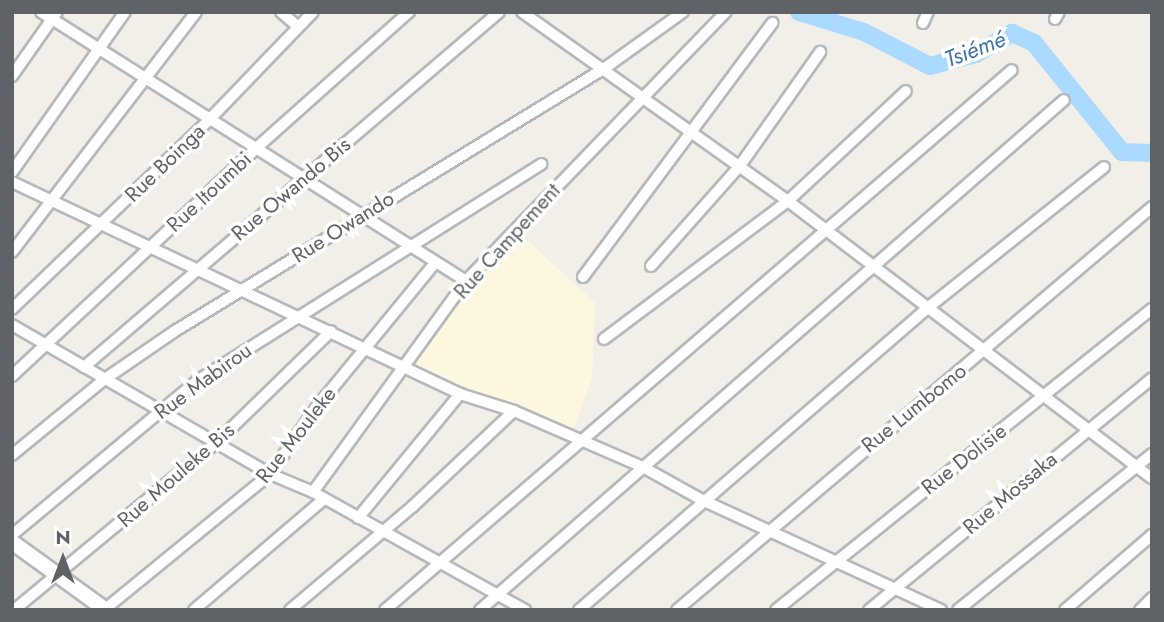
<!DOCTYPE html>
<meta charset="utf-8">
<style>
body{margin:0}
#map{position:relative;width:1164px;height:622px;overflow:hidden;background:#f1efe8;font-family:Jost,sans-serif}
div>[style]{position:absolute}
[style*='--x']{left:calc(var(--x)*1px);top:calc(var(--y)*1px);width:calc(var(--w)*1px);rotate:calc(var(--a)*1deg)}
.commercial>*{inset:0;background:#fef7e0}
.river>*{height:18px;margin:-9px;padding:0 9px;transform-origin:9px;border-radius:9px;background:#aadaff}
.roads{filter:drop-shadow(2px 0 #b5b8bc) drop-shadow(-2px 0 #b5b8bc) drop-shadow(0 2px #b5b8bc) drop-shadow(0 -2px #b5b8bc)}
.minor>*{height:10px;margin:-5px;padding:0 5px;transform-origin:5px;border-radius:5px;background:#fff}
.tertiary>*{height:14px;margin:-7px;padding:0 7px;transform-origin:7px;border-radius:7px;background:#fff}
span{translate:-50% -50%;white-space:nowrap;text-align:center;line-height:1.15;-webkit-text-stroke:7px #fff;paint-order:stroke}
.street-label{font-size:21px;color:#5f6368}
.water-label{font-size:23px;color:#4174aa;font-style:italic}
.frame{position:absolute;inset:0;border:14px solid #5f6368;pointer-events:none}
.north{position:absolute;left:28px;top:524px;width:70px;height:70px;-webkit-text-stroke:5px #fff;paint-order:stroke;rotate:0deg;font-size:19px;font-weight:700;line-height:28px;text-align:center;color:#5f6368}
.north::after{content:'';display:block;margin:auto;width:24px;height:32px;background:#5f6368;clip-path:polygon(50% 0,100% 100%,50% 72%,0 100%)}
</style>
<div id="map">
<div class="commercial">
<i style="clip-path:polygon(516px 230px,595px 303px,592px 378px,572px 433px,412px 367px,469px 284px)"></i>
</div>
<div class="river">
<i style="--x:799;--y:12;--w:68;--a:17.1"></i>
<i style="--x:864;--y:32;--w:74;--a:27.3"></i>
<i style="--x:930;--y:66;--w:48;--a:-14.6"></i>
<i style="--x:976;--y:54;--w:42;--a:-30.3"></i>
<i style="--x:1012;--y:33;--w:24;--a:24"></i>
<i style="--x:1034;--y:43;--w:140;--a:51.1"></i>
<i style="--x:1122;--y:152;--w:30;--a:2"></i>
</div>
<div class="roads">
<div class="minor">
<i style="--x:41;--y:12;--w:503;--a:32.33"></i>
<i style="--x:281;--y:12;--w:23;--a:41"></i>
<i style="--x:522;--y:12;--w:326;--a:35.4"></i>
<i style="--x:788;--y:201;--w:457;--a:37.3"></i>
<i style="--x:1055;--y:19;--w:8;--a:-60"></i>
<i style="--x:923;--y:23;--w:12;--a:-66"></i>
<i style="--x:12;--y:76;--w:78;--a:-54.9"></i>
<i style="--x:12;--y:172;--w:196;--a:-54.8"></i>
<i style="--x:12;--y:182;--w:496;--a:25.3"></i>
<i style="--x:460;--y:394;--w:57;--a:17.5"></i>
<i style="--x:514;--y:411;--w:141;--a:23.5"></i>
<i style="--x:643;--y:467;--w:68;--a:29.2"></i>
<i style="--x:702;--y:500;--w:263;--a:24.7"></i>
<i style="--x:12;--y:252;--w:302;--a:-52.5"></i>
<i style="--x:651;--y:266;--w:132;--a:-48.4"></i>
<i style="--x:739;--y:167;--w:141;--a:-54.8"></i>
<i style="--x:583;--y:277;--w:317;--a:-53.3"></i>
<i style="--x:12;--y:309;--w:272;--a:-43.8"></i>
<i style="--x:208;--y:121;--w:151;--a:-46.1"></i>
<i style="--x:12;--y:325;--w:298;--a:30"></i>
<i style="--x:270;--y:474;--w:47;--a:22.7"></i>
<i style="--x:313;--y:492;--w:243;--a:29.1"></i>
<i style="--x:604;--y:339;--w:230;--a:-36.9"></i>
<i style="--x:788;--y:201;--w:161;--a:-43"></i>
<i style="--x:84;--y:367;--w:546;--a:-40.54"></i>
<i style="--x:12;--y:376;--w:331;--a:-43"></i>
<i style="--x:254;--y:150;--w:208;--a:-41.7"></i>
<i style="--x:12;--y:455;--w:120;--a:-39.3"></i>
<i style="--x:105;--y:379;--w:85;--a:-34.4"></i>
<i style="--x:175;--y:331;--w:504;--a:-31.45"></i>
<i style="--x:605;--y:68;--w:96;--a:-35.7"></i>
<i style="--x:313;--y:492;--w:261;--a:-54.1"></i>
<i style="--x:466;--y:281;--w:374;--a:-46"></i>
<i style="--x:358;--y:518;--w:161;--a:-50.6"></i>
<i style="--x:12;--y:535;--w:241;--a:-39.8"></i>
<i style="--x:197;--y:381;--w:407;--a:-32.2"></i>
<i style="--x:14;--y:610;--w:264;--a:-39.6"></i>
<i style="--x:217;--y:442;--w:159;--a:-44.2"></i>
<i style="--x:104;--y:610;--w:215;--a:-39.3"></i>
<i style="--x:270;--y:474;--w:82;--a:-55"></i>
<i style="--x:317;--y:407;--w:185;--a:-50.7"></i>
<i style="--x:194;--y:610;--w:170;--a:-40.5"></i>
<i style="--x:290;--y:610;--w:160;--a:-40.2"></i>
<i style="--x:412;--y:507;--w:140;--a:-43.3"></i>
<i style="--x:385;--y:610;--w:827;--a:-40.74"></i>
<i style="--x:480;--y:610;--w:775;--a:-41.13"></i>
<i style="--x:579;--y:610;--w:458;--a:-40.9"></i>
<i style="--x:925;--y:310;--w:229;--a:-38.6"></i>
<i style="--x:677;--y:610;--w:623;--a:-40.31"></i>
<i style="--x:776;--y:610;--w:482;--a:-38.7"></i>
<i style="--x:869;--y:610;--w:366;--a:-39.3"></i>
<i style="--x:958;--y:610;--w:249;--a:-38.8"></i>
<i style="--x:1065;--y:610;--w:115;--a:-40.8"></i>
<i style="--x:1140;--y:610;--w:17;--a:-45"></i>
</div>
<div class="tertiary">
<i style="--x:12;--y:542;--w:116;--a:35.9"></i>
</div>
</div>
<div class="street-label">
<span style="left:165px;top:163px;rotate:-44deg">Rue Boinga</span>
<span style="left:291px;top:189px;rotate:-40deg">Rue Owando Bis</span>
<span style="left:209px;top:192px;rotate:-43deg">Rue Itoumbi</span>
<span style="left:343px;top:227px;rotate:-32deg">Rue Owando</span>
<span style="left:507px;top:241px;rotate:-48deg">Rue Campement</span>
<span style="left:203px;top:381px;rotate:-36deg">Rue Mabirou</span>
<span style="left:914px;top:408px;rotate:-39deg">Rue Lumbomo</span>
<span style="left:296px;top:435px;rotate:-52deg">Rue Mouleke</span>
<span style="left:964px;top:459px;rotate:-38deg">Rue Dolisie</span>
<span style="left:176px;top:475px;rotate:-41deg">Rue Mouleke Bis</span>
<span style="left:1010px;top:493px;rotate:-40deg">Rue Mossaka</span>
</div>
<div class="water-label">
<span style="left:975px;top:49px;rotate:-21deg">Tsiémé</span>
</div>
<div class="frame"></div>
<div class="north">N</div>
</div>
